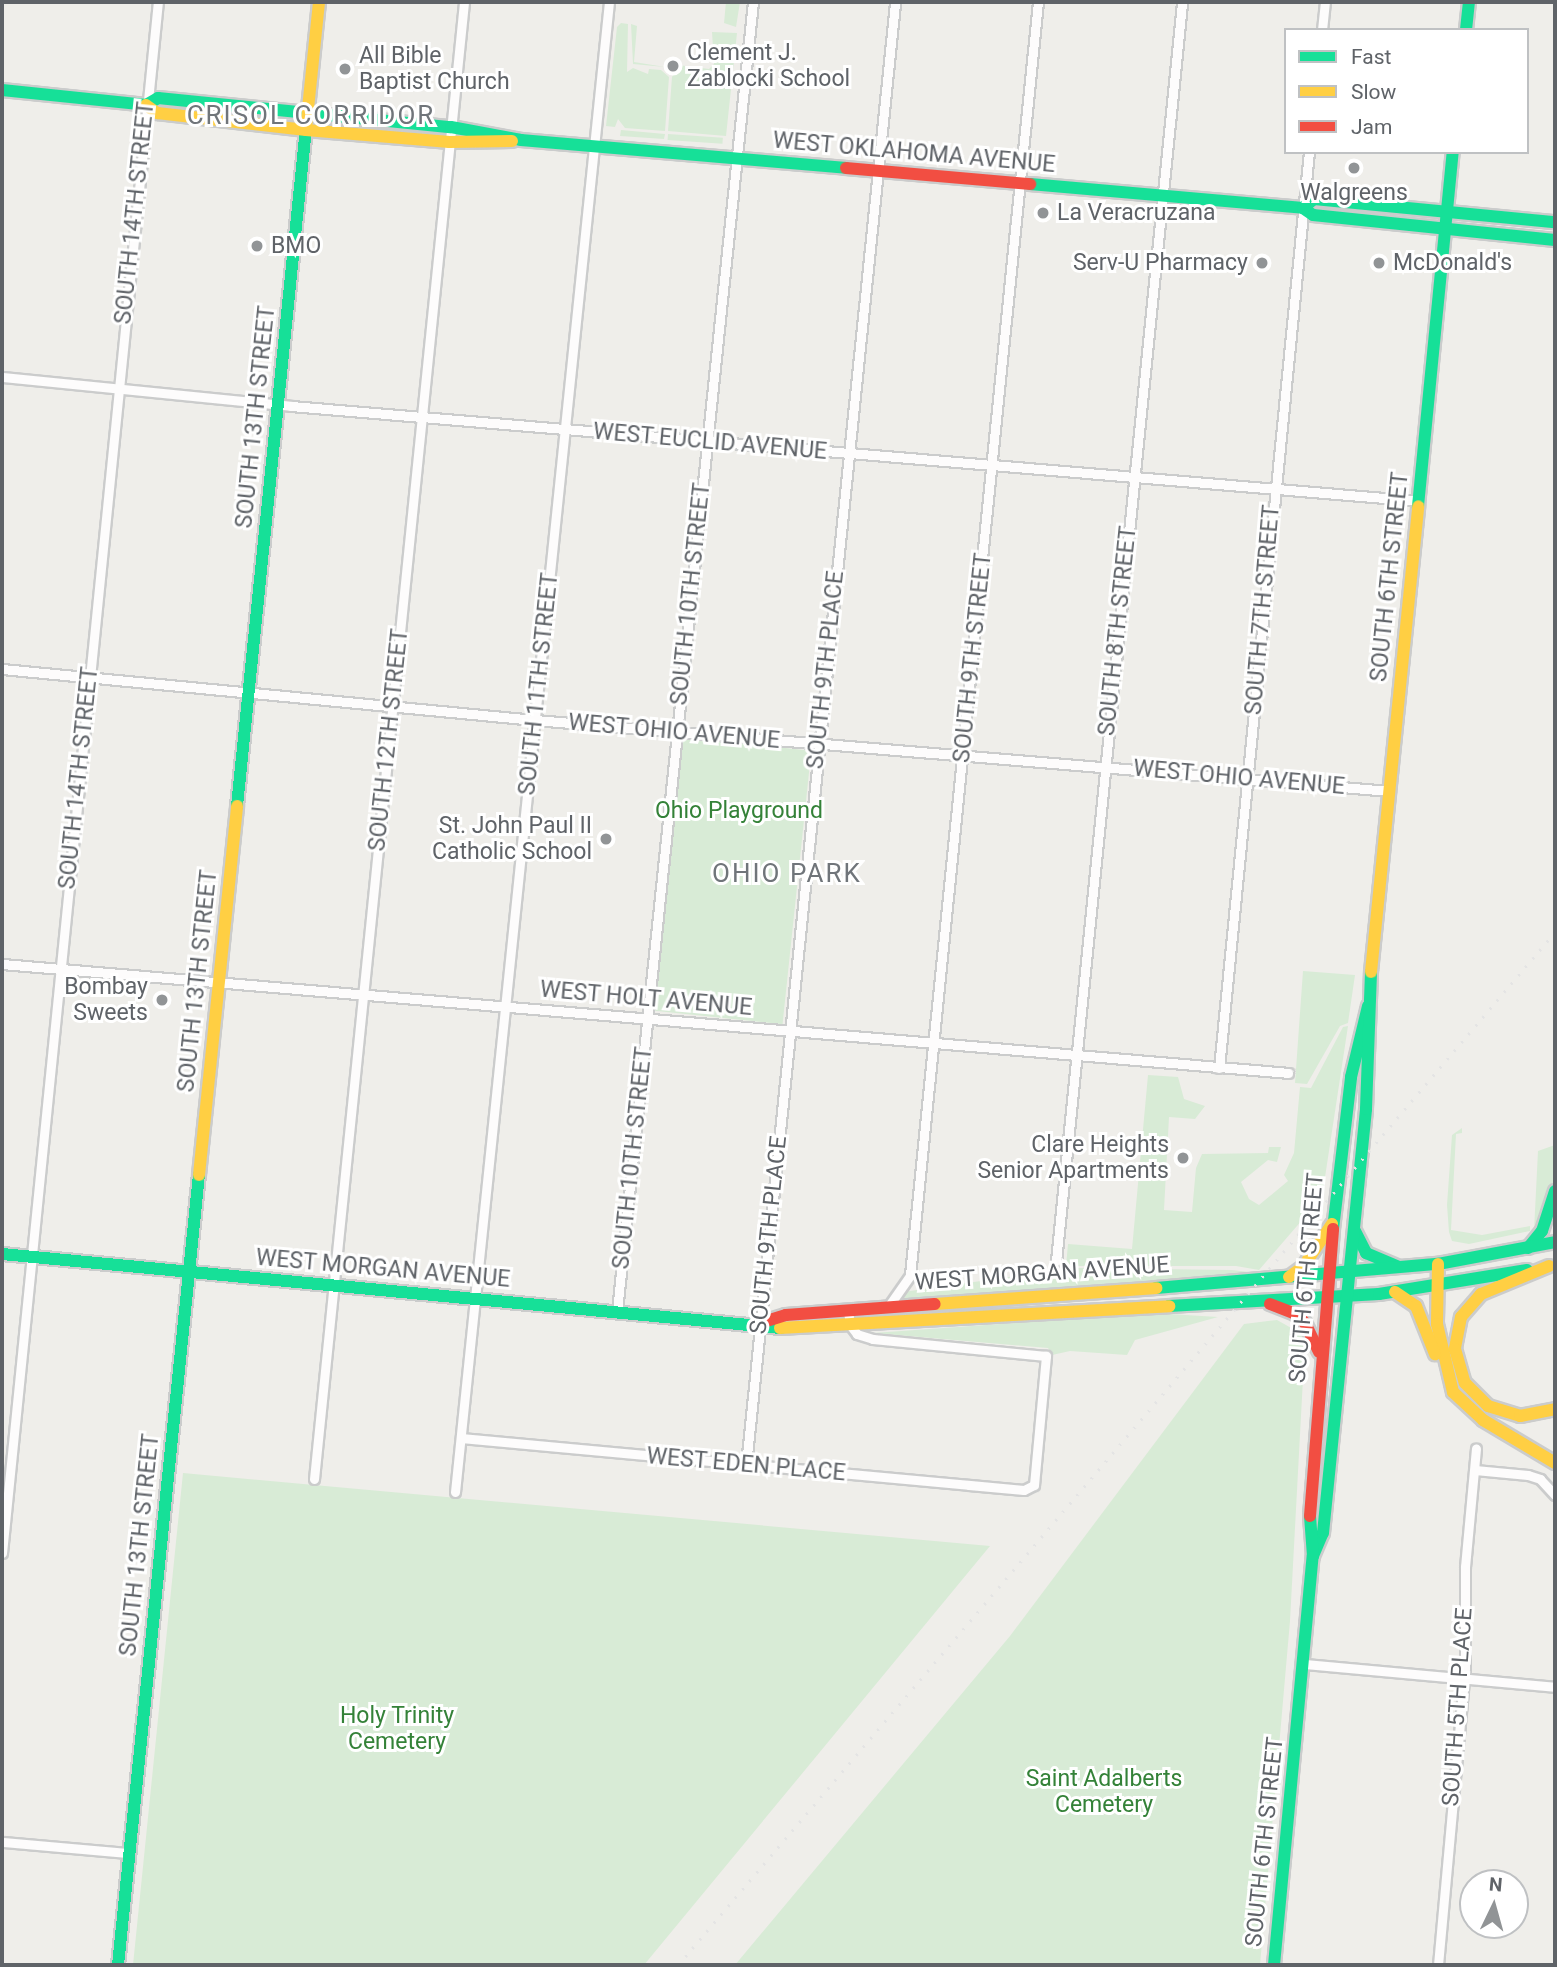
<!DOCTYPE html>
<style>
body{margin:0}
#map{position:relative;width:1557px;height:1967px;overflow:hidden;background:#efeeea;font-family:Roboto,sans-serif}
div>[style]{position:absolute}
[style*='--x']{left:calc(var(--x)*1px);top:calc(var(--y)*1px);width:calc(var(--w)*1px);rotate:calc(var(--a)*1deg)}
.green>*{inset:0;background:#d8ebd6;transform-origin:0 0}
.roads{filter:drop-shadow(2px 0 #cbcccc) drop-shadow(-2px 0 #cbcccc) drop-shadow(0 2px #cbcccc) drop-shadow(0 -2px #cbcccc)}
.street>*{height:9px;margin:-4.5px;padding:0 4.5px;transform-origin:4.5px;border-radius:4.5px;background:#fdfcfc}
.fast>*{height:12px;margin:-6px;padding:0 6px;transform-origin:6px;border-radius:6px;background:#16e098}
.slow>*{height:12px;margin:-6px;padding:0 6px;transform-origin:6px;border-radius:6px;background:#ffcf43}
.jam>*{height:12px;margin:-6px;padding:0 6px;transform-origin:6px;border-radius:6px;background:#f24e42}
.rail>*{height:2.5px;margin-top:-1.25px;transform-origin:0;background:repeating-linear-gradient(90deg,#e4e4e4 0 2px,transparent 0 11px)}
.dots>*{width:19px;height:19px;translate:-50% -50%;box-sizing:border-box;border:4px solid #fff;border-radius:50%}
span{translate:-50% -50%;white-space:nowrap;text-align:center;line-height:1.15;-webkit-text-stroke:6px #fff;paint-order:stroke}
.poi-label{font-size:23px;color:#5f6368}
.left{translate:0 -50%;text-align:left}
.right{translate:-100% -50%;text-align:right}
.street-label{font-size:23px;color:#5f6368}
.park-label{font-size:23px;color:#348238}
.quarter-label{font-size:26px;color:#70757a;letter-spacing:2px}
.frame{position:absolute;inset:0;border:4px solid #5f6368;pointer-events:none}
.legend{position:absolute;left:1284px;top:28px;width:245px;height:126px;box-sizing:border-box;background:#fff;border:2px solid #bfc1c3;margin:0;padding:9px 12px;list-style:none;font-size:21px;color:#5f6368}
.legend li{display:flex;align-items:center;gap:14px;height:35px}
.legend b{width:35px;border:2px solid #bfc1c3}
.north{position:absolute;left:1459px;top:1869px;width:70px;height:70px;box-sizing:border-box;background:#fff;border:2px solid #bfc1c3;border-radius:50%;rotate:5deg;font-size:19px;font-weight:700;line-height:28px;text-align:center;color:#5f6368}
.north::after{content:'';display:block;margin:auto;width:24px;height:32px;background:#919496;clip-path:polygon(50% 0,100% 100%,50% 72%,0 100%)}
</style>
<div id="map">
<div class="green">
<i style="clip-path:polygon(726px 2px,740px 2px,736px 27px,724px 23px)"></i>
<i style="clip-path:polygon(621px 23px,628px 24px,627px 72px,633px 68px,648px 74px,649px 69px,661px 70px,669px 77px,665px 131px,625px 128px,618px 119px,615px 127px,606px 126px,617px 27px)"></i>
<i style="clip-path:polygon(631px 24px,637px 26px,634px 62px,665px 67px,633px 64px)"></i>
<i style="clip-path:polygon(712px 32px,737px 33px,726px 136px,668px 131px,672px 77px,678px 65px,709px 69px,714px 64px)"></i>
<i style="clip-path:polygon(621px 130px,665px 134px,664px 139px,620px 136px)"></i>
<i style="left:668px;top:134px;width:55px;height:6px;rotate:4deg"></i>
<i style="left:681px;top:737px;width:131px;height:275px;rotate:6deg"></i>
<i style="clip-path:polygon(1303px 971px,1355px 975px,1348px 1023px,1340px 1026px,1307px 1084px,1295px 1083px)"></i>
<i style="clip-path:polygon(1348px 1026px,1322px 1197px,1259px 1270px,1236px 1266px,1066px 1266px,1068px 1244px,1132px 1249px,1148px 1075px,1178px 1077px,1184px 1099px,1205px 1106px,1195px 1119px,1169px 1117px,1164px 1210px,1192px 1212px,1196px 1168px,1202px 1154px,1268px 1153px,1269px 1147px,1281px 1147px,1277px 1162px,1268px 1160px,1241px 1182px,1249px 1199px,1259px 1205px,1288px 1181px,1284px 1175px,1294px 1153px,1300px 1087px,1311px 1088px,1343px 1027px)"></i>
<i style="clip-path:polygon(1462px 1128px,1462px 1133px,1456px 1134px,1451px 1230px,1482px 1235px,1530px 1226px,1530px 1231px,1469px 1244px,1452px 1241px,1449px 1232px,1447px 1205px,1452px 1135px)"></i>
<i style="clip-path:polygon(1555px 1145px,1555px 1178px,1541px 1221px,1534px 1231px,1538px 1151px)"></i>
<i style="clip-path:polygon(1074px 1268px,1232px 1270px,1258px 1273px,898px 1299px,903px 1292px)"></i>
<i style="clip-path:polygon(1153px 1313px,1218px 1317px,1135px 1340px,1127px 1355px,1070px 1351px,1052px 1355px,1048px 1348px,873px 1333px)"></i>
<i style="clip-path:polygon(1277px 1320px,1302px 1334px,1304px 1360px,1290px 1621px,1260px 1965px,735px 1965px,1010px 1636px,1244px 1324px)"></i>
<i style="clip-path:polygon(183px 1473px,325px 1486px,990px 1546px,644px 1965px,133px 1965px)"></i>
</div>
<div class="roads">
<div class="street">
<i style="--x:1322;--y:30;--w:28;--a:-84"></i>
<i style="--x:2;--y:377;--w:290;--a:5.7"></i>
<i style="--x:291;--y:406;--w:1132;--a:4.81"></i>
<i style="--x:2;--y:669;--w:535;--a:5.47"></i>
<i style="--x:535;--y:720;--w:857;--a:4.75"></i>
<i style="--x:2;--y:964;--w:1291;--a:4.84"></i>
<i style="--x:1219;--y:1068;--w:920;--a:-84.39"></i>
<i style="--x:1056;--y:1261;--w:1265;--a:-84.28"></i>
<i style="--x:888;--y:1307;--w:39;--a:-55"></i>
<i style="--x:910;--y:1275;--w:1279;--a:-84.26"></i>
<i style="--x:617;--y:1311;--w:1316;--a:-84.07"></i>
<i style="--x:461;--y:1438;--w:565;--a:5.28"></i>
<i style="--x:1024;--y:1490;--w:11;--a:-27"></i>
<i style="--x:1034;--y:1485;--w:130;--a:-84.7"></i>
<i style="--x:1046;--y:1356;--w:174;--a:-174.4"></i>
<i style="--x:873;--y:1339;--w:17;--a:-163"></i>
<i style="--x:857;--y:1334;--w:11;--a:-128"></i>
<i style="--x:850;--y:1325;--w:15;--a:-98"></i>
<i style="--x:746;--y:1465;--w:1471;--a:-84.18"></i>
<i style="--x:1475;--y:1470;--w:53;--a:5.4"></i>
<i style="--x:1528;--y:1475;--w:13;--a:18"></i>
<i style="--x:1540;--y:1479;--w:22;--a:47"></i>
<i style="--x:314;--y:1479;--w:1485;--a:-84.2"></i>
<i style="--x:455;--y:1492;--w:1498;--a:-84.1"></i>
<i style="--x:2;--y:1553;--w:1559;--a:-84.26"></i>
<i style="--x:1304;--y:1664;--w:252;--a:5.2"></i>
<i style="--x:2;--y:1842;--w:127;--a:5"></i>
<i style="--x:1438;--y:1965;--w:298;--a:-84.8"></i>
<i style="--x:1465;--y:1668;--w:101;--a:-90"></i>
<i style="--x:1465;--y:1567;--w:119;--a:-84.7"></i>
</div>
<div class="fast">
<i style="--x:1466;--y:30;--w:28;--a:-84"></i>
<i style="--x:2;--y:90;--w:145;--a:5.9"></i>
<i style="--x:146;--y:105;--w:14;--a:-30"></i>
<i style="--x:158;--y:98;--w:294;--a:5.7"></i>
<i style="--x:451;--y:127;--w:71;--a:10.5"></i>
<i style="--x:521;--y:140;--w:326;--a:4.9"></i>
<i style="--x:1030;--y:184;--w:274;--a:5"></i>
<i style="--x:1303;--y:208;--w:12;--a:35"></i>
<i style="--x:1313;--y:215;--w:243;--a:5.9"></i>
<i style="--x:1303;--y:208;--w:14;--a:-39"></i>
<i style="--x:1314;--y:199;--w:242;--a:5.5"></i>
<i style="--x:1418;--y:506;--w:356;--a:-84.4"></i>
<i style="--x:237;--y:806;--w:682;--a:-84.19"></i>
<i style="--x:1333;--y:1229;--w:153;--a:-83.2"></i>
<i style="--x:1351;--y:1077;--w:73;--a:-76.5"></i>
<i style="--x:1355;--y:1231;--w:25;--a:63"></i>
<i style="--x:1366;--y:1253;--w:34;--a:23"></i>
<i style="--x:1528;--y:1248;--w:22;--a:-51"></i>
<i style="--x:1542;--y:1231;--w:42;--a:-72"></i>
<i style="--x:2;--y:1254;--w:782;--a:5.43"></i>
<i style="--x:1156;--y:1288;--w:283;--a:-4.9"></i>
<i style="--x:1438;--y:1264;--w:119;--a:-10.6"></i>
<i style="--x:1169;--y:1306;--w:210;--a:-3.3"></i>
<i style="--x:1379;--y:1294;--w:150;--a:-9.2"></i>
<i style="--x:1313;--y:1556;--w:25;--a:-67"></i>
<i style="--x:1323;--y:1533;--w:426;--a:-84.2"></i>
<i style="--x:1366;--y:1109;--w:137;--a:-87.9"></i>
<i style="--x:118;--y:1965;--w:794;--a:-84.15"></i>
<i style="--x:1274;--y:1965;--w:411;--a:-84.6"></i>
<i style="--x:1313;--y:1556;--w:40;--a:-94.3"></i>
</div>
<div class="slow">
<i style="--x:146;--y:105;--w:14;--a:36"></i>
<i style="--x:157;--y:113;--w:150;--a:6.5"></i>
<i style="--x:306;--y:130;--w:144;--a:4.8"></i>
<i style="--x:449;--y:142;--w:63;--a:-0.9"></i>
<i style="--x:306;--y:128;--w:127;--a:-84.1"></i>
<i style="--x:1371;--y:972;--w:468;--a:-84.2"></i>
<i style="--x:199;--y:1175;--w:371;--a:-84.1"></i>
<i style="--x:1438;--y:1264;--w:60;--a:91"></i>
<i style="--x:1437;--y:1324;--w:70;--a:76.8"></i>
<i style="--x:1453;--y:1392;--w:41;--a:43"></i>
<i style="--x:1483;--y:1420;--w:84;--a:30.8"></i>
<i style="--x:1549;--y:1266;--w:74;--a:157.6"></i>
<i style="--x:1481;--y:1294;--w:30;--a:131"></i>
<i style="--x:1461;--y:1317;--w:33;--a:101"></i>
<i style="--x:1455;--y:1349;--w:35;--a:74"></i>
<i style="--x:1465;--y:1383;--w:33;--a:45"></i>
<i style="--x:1488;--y:1406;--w:34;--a:17"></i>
<i style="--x:1520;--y:1416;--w:36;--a:-11"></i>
<i style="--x:1289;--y:1277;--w:17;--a:-36"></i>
<i style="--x:1303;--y:1267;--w:52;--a:-56"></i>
<i style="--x:1395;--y:1292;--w:25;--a:34"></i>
<i style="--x:1416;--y:1306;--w:52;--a:68.4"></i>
<i style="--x:935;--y:1304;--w:222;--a:-4.1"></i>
<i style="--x:780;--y:1328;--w:390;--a:-3.2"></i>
</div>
<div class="jam">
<i style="--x:846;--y:168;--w:185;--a:5"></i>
<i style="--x:1270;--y:1304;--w:26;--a:21"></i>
<i style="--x:1294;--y:1313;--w:15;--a:42"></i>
<i style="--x:1305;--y:1323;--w:32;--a:64"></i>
<i style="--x:760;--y:1323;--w:27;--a:-17"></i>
<i style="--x:786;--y:1315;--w:149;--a:-4.2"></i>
<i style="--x:1310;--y:1516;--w:288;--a:-85.4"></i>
</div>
</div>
<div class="rail">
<i style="--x:678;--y:1965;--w:1355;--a:-49.67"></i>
</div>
<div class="dots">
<i style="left:673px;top:66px;background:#919496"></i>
<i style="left:345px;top:69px;background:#919496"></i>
<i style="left:1354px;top:168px;background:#919496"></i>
<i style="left:1043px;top:213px;background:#919496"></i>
<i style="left:257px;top:246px;background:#919496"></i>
<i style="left:1262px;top:263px;background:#919496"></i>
<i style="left:1379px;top:263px;background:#919496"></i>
<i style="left:606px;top:839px;background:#919496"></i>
<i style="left:162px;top:1000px;background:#919496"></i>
<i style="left:1183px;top:1158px;background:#919496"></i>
</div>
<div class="poi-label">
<span class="left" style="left:687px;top:66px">Clement J.<br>Zablocki School</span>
<span class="left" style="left:359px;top:69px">All Bible<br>Baptist Church</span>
<span style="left:1354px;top:193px">Walgreens</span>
<span class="left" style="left:1057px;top:213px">La Veracruzana</span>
<span class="left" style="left:271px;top:246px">BMO</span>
<span class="right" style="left:1248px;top:263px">Serv-U Pharmacy</span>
<span class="left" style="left:1393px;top:263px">McDonald's</span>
<span class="right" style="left:592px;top:839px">St. John Paul II<br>Catholic School</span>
<span class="right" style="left:148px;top:1000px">Bombay<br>Sweets</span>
<span class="right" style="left:1169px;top:1158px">Clare Heights<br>Senior Apartments</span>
</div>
<div class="street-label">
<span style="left:914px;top:153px;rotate:5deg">WEST OKLAHOMA AVENUE</span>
<span style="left:135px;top:213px;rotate:-84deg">SOUTH 14TH STREET</span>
<span style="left:256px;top:417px;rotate:-84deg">SOUTH 13TH STREET</span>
<span style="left:710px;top:442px;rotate:5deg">WEST EUCLID AVENUE</span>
<span style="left:1390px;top:577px;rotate:-84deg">SOUTH 6TH STREET</span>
<span style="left:691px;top:594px;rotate:-84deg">SOUTH 10TH STREET</span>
<span style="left:1263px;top:610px;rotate:-85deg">SOUTH 7TH STREET</span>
<span style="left:1118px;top:631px;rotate:-84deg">SOUTH 8TH STREET</span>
<span style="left:973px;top:658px;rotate:-84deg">SOUTH 9TH STREET</span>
<span style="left:826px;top:670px;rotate:-84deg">SOUTH 9TH PLACE</span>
<span style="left:539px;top:684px;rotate:-84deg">SOUTH 11TH STREET</span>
<span style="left:674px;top:732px;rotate:5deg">WEST OHIO AVENUE</span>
<span style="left:389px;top:740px;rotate:-84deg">SOUTH 12TH STREET</span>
<span style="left:79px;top:778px;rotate:-84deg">SOUTH 14TH STREET</span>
<span style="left:1239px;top:778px;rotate:5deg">WEST OHIO AVENUE</span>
<span style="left:198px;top:981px;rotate:-84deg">SOUTH 13TH STREET</span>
<span style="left:646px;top:999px;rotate:5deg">WEST HOLT AVENUE</span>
<span style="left:633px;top:1158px;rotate:-84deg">SOUTH 10TH STREET</span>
<span style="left:769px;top:1235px;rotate:-84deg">SOUTH 9TH PLACE</span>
<span style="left:383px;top:1269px;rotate:5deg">WEST MORGAN AVENUE</span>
<span style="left:1042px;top:1274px;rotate:-4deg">WEST MORGAN AVENUE</span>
<span style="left:1307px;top:1278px;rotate:-85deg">SOUTH 6TH STREET</span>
<span style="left:746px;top:1465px;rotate:5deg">WEST EDEN PLACE</span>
<span style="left:140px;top:1545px;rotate:-84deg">SOUTH 13TH STREET</span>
<span style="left:1458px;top:1707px;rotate:-86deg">SOUTH 5TH PLACE</span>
<span style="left:1265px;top:1842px;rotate:-84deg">SOUTH 6TH STREET</span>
</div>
<div class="park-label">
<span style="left:739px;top:811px">Ohio Playground</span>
<span style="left:397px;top:1729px">Holy Trinity<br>Cemetery</span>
<span style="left:1104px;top:1792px">Saint Adalberts<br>Cemetery</span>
</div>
<div class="quarter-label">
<span style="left:311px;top:116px">CRISOL CORRIDOR</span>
<span style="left:787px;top:874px">OHIO PARK</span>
</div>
<div class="frame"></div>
<ul class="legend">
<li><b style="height:9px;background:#16e098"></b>Fast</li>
<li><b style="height:9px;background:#ffcf43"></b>Slow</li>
<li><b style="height:9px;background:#f24e42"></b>Jam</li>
</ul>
<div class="north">N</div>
</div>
